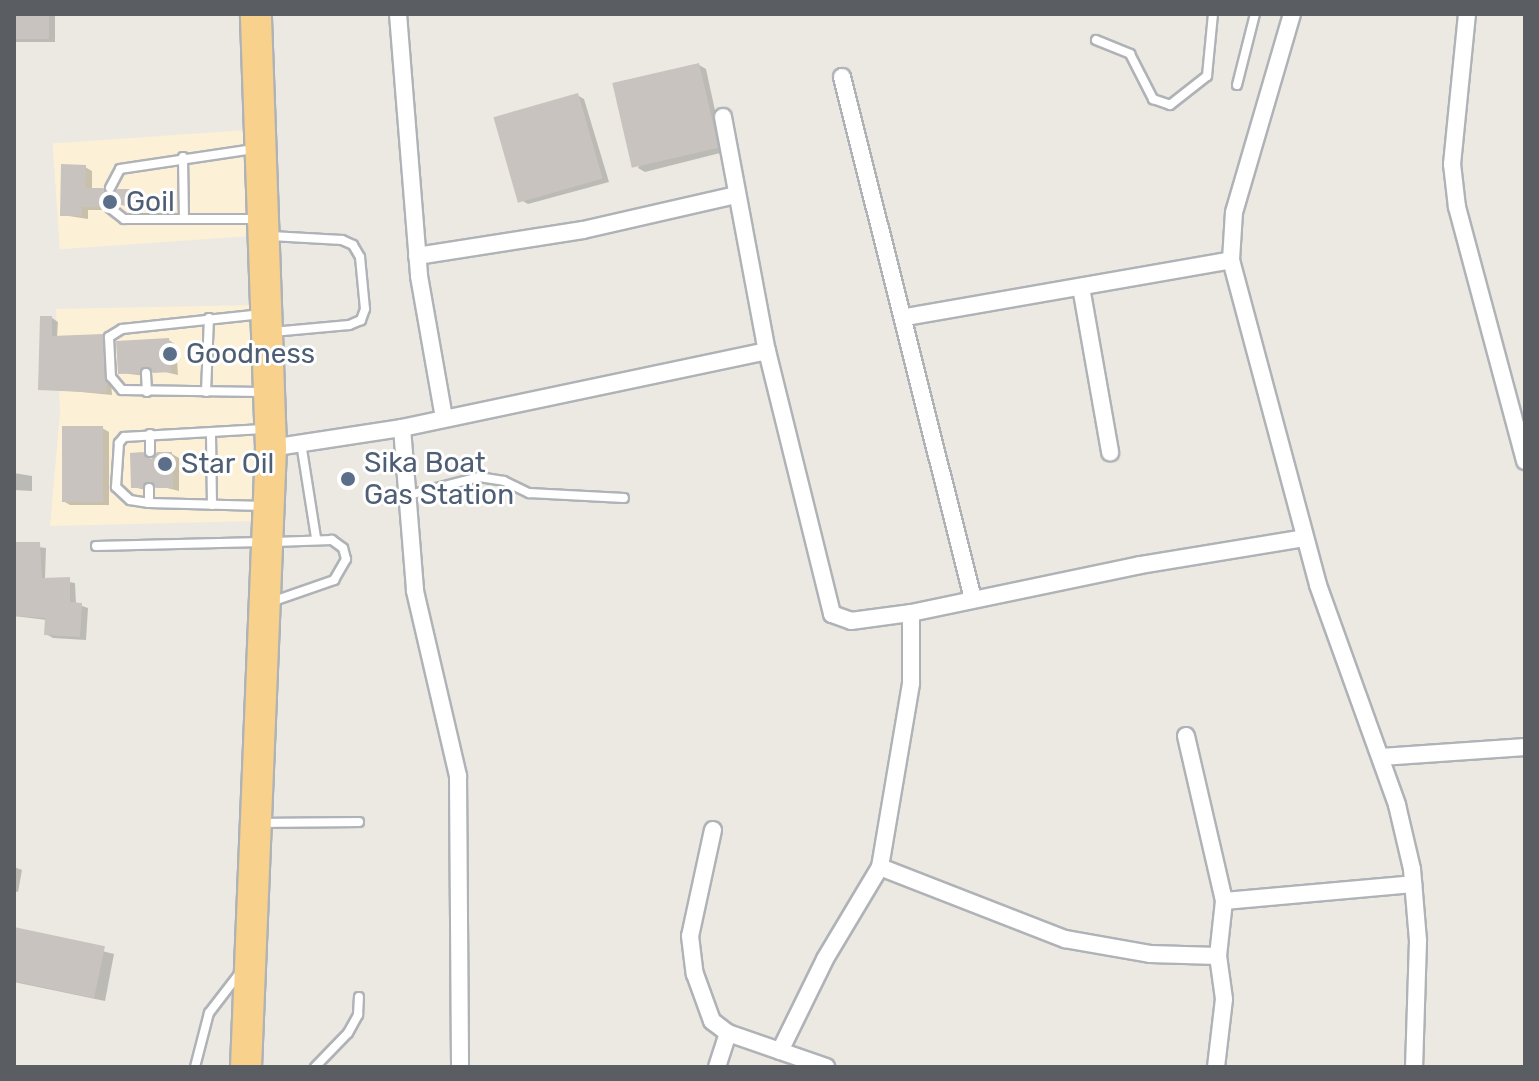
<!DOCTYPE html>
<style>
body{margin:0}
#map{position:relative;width:1539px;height:1081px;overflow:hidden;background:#ece9e2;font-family:Rubik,sans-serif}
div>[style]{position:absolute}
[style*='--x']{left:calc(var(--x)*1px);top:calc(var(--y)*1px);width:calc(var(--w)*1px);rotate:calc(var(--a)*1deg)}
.commercial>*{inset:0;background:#fcf0d7;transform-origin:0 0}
.shadow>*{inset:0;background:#0003;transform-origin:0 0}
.building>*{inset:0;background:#c8c3bf;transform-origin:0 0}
.roads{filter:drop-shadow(2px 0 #afb3b7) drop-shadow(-2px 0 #afb3b7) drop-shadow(0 2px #afb3b7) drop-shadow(0 -2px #afb3b7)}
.lane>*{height:8px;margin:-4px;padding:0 4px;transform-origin:4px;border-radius:4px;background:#fff}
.street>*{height:16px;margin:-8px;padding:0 8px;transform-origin:8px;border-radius:8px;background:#fff}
.highway>*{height:30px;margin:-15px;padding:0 15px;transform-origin:15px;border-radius:15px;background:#f8d28d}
.dots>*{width:22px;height:22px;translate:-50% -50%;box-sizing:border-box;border:4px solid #fff;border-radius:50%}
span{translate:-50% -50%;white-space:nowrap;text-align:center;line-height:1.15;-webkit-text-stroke:6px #fff;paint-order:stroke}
.service-label{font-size:28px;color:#4e5e75}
.left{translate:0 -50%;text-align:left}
.frame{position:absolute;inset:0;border:16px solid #5a5e62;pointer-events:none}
</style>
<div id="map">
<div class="commercial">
<i style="left:247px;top:130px;width:106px;height:195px;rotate:86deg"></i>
<i style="clip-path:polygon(255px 305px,260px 405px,254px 521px,50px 526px,60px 412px,56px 309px)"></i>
</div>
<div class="shadow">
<i style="left:14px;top:14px;width:41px;height:28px"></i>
<i style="clip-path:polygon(699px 65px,706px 69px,724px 152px,645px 172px,638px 168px)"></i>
<i style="clip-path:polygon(577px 95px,584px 99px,609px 182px,528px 204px,521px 200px)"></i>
<i style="clip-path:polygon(85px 167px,92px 171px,92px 190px,112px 196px,134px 191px,141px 195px,141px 210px,118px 204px,111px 210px,88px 210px,88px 219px,62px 215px)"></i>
<i style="clip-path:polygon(52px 318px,58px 322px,57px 338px,108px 339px,112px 395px,40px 388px)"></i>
<i style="clip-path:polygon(169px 340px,176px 345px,178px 375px,152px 369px,147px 376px,120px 373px)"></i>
<i style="clip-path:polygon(102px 428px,109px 432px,109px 505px,70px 505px,63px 501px)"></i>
<i style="clip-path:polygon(172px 454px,179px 458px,179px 491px,155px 485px,150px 491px,133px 487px,152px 460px)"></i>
<i style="clip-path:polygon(14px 473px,32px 476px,32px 491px,14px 490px)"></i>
<i style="clip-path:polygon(14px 544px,46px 548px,45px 578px,75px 583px,76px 604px,88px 608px,86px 640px,53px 638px,46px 634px,47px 620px,14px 616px)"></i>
<i style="clip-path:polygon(14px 867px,22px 870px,18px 892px,14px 891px)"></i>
<i style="clip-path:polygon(14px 929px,114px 954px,105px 1001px,14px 982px)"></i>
</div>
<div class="building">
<i style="left:14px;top:14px;width:35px;height:25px"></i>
<i style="left:699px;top:63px;width:87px;height:89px;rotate:77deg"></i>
<i style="left:578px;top:93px;width:89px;height:88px;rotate:74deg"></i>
<i style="clip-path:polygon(61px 164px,86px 165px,85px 188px,103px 188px,110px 195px,118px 189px,134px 189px,134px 208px,110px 201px,103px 207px,82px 207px,82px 216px,60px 216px)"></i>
<i style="clip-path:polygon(40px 316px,52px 316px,52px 336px,103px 334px,107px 393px,38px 390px)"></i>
<i style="clip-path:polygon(169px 338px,171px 372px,153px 373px,146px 366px,139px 373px,118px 374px,116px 341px)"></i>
<i style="left:62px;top:426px;width:41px;height:76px"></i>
<i style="clip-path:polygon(143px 452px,151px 459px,157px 452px,172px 452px,173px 488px,156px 488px,148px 481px,142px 488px,131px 488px,130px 453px)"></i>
<i style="clip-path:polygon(14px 542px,40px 542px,42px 578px,70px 577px,70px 602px,82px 603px,80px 637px,44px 635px,45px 618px,14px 616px)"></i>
<i style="left:14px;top:927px;width:93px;height:53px;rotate:12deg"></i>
</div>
<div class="roads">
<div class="lane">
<i style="--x:1096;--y:40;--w:37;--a:22"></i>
<i style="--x:1130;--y:54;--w:51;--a:62.9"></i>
<i style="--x:1153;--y:99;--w:18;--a:19"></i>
<i style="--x:1170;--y:105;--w:47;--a:-38.1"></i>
<i style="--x:1207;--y:76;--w:62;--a:-84.5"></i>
<i style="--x:1237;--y:85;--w:73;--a:-75.8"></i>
<i style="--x:183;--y:157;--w:62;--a:89.1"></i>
<i style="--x:110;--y:188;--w:21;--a:-62"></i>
<i style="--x:120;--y:169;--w:135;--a:-8.5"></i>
<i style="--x:110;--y:208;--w:18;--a:38"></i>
<i style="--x:124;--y:219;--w:133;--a:0"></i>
<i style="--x:271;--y:236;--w:71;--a:3.2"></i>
<i style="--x:342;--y:240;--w:12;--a:24"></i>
<i style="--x:353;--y:245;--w:14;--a:60"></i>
<i style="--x:360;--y:257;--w:52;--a:84.5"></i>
<i style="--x:365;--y:309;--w:12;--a:110"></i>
<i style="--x:361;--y:320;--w:13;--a:157"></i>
<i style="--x:349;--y:325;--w:77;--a:174.8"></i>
<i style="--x:146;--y:373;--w:19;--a:87"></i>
<i style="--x:206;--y:392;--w:74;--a:-87.7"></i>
<i style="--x:262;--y:392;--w:140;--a:-179.2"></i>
<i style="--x:122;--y:390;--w:17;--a:-130"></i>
<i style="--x:111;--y:377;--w:40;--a:-92.9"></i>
<i style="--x:109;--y:337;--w:15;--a:-32"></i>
<i style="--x:122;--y:329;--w:141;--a:-6.1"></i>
<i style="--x:263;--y:429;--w:139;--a:176.7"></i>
<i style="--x:124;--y:437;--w:8;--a:130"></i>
<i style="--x:119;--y:443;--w:44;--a:93.9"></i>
<i style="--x:116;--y:487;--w:19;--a:43"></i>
<i style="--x:130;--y:500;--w:19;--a:9"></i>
<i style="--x:149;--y:503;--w:115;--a:1.5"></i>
<i style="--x:211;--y:434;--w:71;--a:89.2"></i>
<i style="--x:301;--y:443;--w:96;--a:81"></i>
<i style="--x:150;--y:452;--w:18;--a:-90"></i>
<i style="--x:149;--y:488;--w:15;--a:90"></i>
<i style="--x:409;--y:495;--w:72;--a:-14.4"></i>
<i style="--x:479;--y:477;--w:25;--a:9"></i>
<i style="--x:504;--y:481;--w:28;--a:26"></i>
<i style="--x:529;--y:493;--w:95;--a:3"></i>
<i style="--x:96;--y:546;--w:165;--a:-1.4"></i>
<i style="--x:271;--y:602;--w:67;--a:-19.2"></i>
<i style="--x:334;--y:580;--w:24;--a:-60"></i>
<i style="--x:346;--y:559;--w:11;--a:-105"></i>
<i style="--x:343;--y:548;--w:14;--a:-144"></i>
<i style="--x:332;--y:540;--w:58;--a:178"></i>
<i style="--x:260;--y:823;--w:99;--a:-0.6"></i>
<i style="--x:195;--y:1067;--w:56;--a:-75.5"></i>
<i style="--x:209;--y:1013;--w:49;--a:-52.4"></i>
<i style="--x:315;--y:1067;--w:47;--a:-45.9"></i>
<i style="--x:348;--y:1033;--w:21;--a:-61"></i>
<i style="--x:358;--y:1015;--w:18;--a:-87"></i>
</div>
<div class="street">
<i style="--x:398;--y:14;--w:263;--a:85.4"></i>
<i style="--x:419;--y:276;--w:144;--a:80"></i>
<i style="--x:1292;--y:14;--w:206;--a:106.3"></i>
<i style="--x:1234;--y:212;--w:48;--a:93.6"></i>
<i style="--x:1231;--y:260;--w:336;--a:75"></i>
<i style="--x:1318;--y:585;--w:234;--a:70.2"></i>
<i style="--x:1397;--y:805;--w:66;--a:76.8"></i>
<i style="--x:1412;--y:869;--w:72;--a:85.2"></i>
<i style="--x:1418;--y:941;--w:126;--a:91.8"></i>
<i style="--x:1467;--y:14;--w:151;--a:95.7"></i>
<i style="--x:1452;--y:164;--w:43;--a:83.4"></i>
<i style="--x:1457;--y:207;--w:263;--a:75"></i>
<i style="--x:842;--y:77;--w:538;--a:75.91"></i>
<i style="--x:723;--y:117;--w:238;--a:79.4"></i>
<i style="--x:767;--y:351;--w:271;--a:76.1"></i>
<i style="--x:832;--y:614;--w:20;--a:20"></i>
<i style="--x:851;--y:621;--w:61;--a:-7.6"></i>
<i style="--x:911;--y:613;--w:234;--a:-11.8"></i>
<i style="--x:1140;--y:565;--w:166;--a:-9.3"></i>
<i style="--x:417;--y:256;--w:168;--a:-8.9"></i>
<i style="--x:583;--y:230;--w:157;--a:-12.9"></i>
<i style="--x:1081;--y:287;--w:168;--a:80"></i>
<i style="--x:906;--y:317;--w:330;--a:-9.9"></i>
<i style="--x:402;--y:428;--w:164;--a:85.4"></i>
<i style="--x:415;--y:591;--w:190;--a:76.9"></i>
<i style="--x:458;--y:776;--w:291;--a:89.6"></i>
<i style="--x:271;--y:448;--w:133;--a:-8.7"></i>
<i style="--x:402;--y:428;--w:373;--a:-11.9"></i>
<i style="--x:1186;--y:736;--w:169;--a:77"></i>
<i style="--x:1382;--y:757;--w:143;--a:-4"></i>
<i style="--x:713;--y:830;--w:108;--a:102.2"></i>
<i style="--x:690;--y:936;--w:38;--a:83"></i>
<i style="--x:695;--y:974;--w:50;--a:70.1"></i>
<i style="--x:712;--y:1021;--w:20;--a:37"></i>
<i style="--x:728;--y:1033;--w:104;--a:19.1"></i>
<i style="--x:880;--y:867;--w:199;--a:21.3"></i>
<i style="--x:1065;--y:939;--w:86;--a:10"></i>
<i style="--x:1150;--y:954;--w:68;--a:1.7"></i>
<i style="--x:780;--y:1051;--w:102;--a:-63.9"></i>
<i style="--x:825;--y:959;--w:107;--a:-59.1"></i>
<i style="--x:880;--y:867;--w:187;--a:-80.4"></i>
<i style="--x:911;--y:683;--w:70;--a:-90"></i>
<i style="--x:717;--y:1067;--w:36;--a:-72"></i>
<i style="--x:1216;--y:1067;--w:68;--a:-83.3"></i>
<i style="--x:1224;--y:999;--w:43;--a:-97.9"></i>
<i style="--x:1218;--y:956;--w:55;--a:-83.8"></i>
<i style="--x:1224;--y:901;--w:190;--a:-5.1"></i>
</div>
<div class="highway">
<i style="--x:246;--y:1067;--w:620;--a:-87.69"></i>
<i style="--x:271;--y:448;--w:434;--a:-92"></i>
</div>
</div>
<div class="dots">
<i style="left:110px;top:202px;background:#5c6f8a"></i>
<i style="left:170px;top:354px;background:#5c6f8a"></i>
<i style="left:165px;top:464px;background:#5c6f8a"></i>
<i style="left:348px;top:479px;background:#5c6f8a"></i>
</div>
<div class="service-label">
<span class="left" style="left:126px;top:202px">Goil</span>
<span class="left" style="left:186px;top:354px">Goodness</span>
<span class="left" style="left:364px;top:479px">Sika Boat<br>Gas Station</span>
<span class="left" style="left:181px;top:464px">Star Oil</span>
</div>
<div class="frame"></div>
</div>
